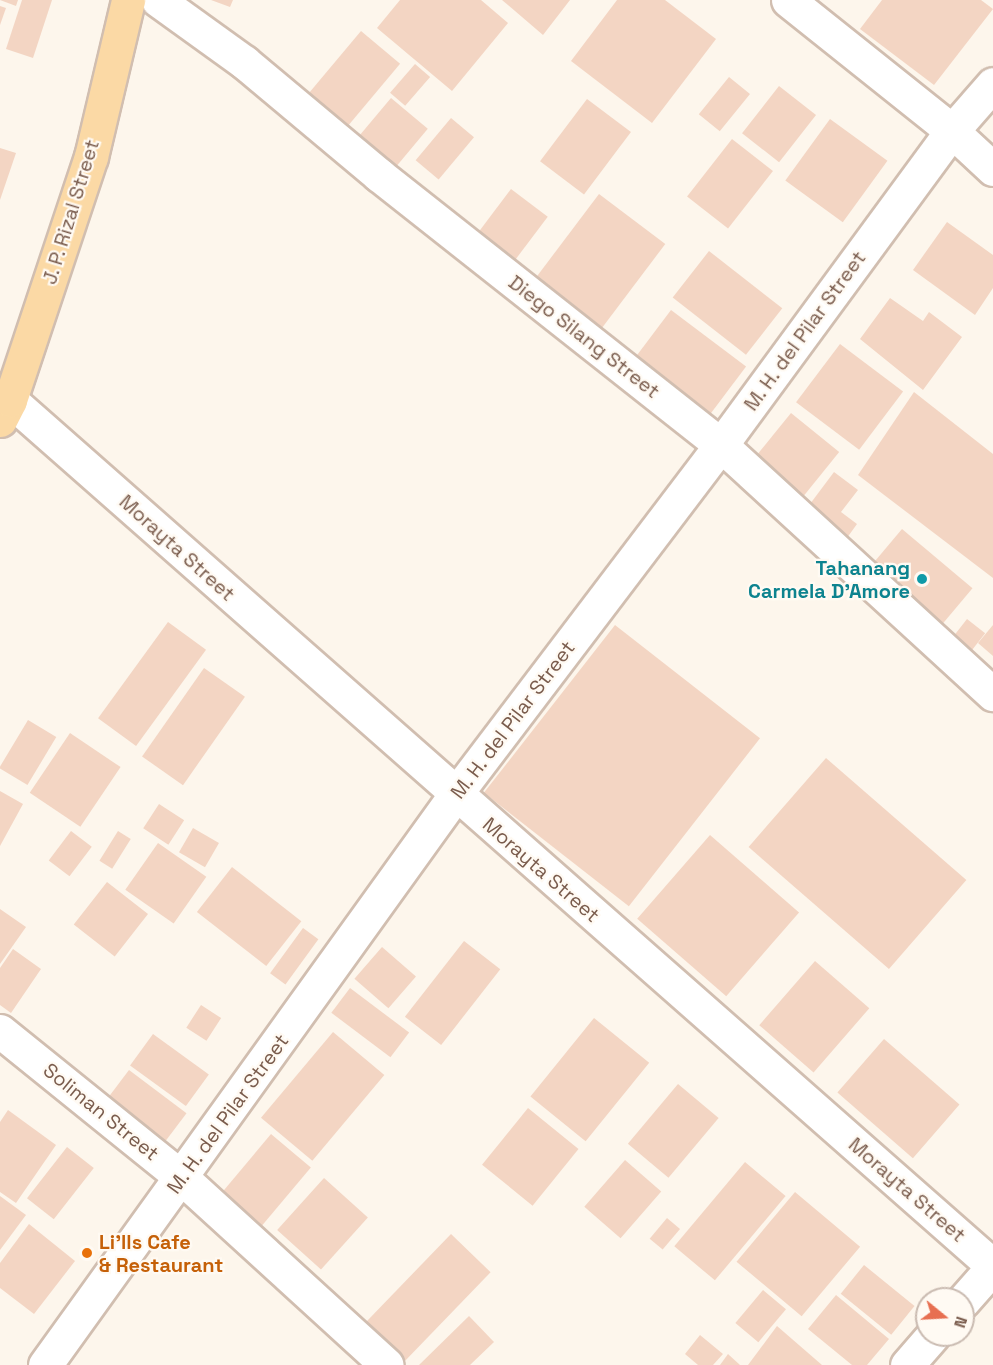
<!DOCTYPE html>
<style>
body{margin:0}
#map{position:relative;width:993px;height:1365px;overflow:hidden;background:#fdf6ec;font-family:"Space Grotesk",sans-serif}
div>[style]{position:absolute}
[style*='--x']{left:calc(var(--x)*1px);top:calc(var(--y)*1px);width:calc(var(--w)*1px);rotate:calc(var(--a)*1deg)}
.building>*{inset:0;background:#f3d5c3;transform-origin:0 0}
.roads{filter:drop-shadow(2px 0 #d1beb0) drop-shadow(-2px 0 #d1beb0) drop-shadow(0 2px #d1beb0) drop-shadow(0 -2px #d1beb0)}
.minor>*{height:33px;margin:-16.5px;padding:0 16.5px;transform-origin:16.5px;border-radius:16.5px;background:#fff}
.major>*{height:33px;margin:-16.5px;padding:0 16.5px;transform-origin:16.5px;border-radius:16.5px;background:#fbd9a5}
.dots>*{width:16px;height:16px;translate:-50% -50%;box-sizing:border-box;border:3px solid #fffaf3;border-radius:50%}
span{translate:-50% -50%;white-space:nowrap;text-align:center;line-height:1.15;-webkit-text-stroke:4.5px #fffaf3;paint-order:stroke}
.street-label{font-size:20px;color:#7a5c4d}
.culture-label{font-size:20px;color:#0d838f;font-weight:700}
.right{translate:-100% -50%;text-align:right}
.food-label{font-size:20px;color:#c56008;font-weight:700}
.left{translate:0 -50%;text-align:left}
.north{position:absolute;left:915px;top:1287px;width:60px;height:60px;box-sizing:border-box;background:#fffaf3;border:2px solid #cabbb1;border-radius:50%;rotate:108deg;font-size:16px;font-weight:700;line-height:24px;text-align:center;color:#7a5c4d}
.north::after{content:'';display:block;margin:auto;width:21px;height:27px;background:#e76f51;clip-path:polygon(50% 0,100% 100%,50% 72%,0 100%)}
</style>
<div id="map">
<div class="building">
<i style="clip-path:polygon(0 0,18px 0,16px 6px)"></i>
<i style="clip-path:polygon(22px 0,52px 0,33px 58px,6px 49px)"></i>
<i style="clip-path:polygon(211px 0,233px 0,230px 7px)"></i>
<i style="clip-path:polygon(400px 0,481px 0,508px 23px,452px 91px,377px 28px)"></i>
<i style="clip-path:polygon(502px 0,570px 0,543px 35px)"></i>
<i style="clip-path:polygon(617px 0,665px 0,716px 39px,652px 123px,571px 61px)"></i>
<i style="clip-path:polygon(882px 0,981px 0,993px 9px,934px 85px,860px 29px)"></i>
<i style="clip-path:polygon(0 6px,6px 8px,0 25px)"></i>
<i style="left:361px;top:31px;width:51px;height:91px;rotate:40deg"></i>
<i style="left:415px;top:64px;width:20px;height:38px;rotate:41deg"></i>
<i style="left:729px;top:77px;width:27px;height:48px;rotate:39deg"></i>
<i style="left:779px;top:86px;width:47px;height:60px;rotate:38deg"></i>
<i style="left:391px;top:98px;width:48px;height:64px;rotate:40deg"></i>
<i style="left:587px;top:99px;width:55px;height:78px;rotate:37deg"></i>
<i style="left:451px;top:118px;width:30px;height:55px;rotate:40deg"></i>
<i style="left:830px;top:119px;width:71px;height:76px;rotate:36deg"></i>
<i style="left:732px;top:139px;width:52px;height:73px;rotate:38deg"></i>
<i style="clip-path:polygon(0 148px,16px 153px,0 200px)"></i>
<i style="left:511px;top:189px;width:46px;height:56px;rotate:37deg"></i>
<i style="left:599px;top:194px;width:83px;height:120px;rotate:37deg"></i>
<i style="clip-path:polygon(947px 222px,993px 255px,993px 288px,975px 315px,913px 270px)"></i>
<i style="left:709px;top:251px;width:93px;height:59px;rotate:38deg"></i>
<i style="clip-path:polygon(890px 298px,923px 321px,929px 312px,962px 337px,923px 390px,860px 339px)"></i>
<i style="left:671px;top:310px;width:94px;height:70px;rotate:37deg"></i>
<i style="left:840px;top:344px;width:79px;height:73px;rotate:37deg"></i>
<i style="clip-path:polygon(914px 392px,993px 454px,993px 578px,858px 475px)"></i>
<i style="left:791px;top:413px;width:62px;height:69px;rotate:39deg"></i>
<i style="clip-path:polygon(834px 472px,858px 490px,841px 512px,857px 524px,839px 549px,801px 516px)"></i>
<i style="left:902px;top:529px;width:92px;height:51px;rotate:40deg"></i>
<i style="left:967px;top:619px;width:23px;height:26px;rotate:38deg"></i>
<i style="left:168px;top:622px;width:47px;height:119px;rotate:36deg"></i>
<i style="left:615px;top:625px;width:184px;height:213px;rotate:38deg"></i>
<i style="clip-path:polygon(993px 625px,993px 656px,978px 643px)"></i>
<i style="left:204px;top:668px;width:50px;height:108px;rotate:35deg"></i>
<i style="left:28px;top:720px;width:33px;height:56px;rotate:31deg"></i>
<i style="left:70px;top:733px;width:61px;height:72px;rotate:34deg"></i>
<i style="left:826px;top:758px;width:186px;height:118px;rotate:41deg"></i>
<i style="clip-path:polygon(0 791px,23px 804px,0 846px)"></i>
<i style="left:159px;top:804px;width:30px;height:29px;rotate:33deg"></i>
<i style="left:193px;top:828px;width:30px;height:28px;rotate:30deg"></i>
<i style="left:71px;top:831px;width:26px;height:37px;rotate:37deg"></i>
<i style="left:118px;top:831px;width:15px;height:35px;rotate:32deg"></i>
<i style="left:710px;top:835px;width:118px;height:111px;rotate:41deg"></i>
<i style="left:158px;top:843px;width:59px;height:57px;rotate:35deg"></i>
<i style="left:232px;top:867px;width:88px;height:57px;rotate:38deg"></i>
<i style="left:107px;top:882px;width:52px;height:54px;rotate:38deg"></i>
<i style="clip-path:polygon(0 909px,26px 927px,0 964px)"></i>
<i style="left:303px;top:928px;width:19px;height:56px;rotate:36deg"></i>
<i style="left:464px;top:941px;width:46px;height:96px;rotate:38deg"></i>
<i style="left:382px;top:947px;width:45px;height:42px;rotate:41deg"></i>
<i style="clip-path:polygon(13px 949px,41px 969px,11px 1013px,0 1005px,0 968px)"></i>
<i style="left:815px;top:961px;width:72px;height:85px;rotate:41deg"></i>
<i style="left:350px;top:988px;width:74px;height:31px;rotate:37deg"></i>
<i style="left:201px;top:1005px;width:24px;height:27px;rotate:33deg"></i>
<i style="left:594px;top:1018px;width:71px;height:101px;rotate:39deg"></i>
<i style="left:333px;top:1032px;width:67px;height:112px;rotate:40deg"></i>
<i style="left:153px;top:1034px;width:69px;height:39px;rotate:36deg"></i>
<i style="left:884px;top:1039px;width:100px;height:71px;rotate:41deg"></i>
<i style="left:129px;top:1070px;width:72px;height:47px;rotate:37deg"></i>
<i style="left:678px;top:1084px;width:53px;height:78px;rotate:40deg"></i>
<i style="left:528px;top:1108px;width:65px;height:73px;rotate:39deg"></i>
<i style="clip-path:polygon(8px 1110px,56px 1145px,16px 1203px,0 1192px,0 1122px)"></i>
<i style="left:271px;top:1134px;width:52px;height:87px;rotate:40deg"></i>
<i style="left:67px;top:1147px;width:34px;height:65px;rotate:38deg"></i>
<i style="left:625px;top:1160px;width:48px;height:62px;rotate:41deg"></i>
<i style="left:745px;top:1162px;width:53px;height:110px;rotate:40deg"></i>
<i style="left:324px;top:1178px;width:59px;height:70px;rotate:42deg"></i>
<i style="left:795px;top:1192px;width:85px;height:91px;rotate:40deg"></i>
<i style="clip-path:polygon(0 1196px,26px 1215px,0 1250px)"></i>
<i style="left:667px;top:1218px;width:17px;height:27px;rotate:40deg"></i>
<i style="clip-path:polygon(29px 1224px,75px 1261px,34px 1314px,0 1288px,0 1263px)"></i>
<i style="left:451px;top:1234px;width:55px;height:124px;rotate:44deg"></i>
<i style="left:864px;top:1265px;width:65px;height:37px;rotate:39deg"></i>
<i style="left:763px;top:1290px;width:30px;height:43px;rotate:40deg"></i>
<i style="clip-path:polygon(836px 1295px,889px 1339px,867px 1365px,852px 1365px,808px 1329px)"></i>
<i style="clip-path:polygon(469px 1316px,494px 1342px,470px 1365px,419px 1365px)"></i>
<i style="clip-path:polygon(777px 1326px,822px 1365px,748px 1365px)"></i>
<i style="clip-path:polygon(700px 1335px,723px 1354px,713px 1365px,698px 1365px,685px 1354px)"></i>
<i style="clip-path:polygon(728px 1354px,740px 1365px,720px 1365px)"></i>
</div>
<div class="roads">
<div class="minor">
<i style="--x:158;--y:0;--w:106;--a:35.8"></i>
<i style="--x:244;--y:62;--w:176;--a:39.9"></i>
<i style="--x:379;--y:175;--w:436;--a:38.3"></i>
<i style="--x:721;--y:445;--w:369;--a:42.5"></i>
<i style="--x:788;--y:0;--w:210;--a:38.6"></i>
<i style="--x:952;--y:131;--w:56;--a:42.8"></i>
<i style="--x:10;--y:400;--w:1310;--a:41.38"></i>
<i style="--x:0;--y:1031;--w:234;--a:38.9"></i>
<i style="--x:182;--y:1178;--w:277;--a:42.4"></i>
<i style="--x:963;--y:1301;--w:45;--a:-48.6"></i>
<i style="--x:45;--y:1365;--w:702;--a:-54.27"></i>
<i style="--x:455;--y:795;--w:440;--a:-52.8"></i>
<i style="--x:721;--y:445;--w:390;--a:-53.7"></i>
<i style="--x:952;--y:131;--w:62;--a:-48.9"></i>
<i style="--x:907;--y:1365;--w:40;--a:-49"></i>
</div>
<div class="major">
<i style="--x:0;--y:420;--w:22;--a:-63"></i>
<i style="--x:10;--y:400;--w:256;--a:-71.6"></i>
<i style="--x:91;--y:157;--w:161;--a:-76.7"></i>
</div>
</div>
<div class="dots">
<i style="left:922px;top:579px;background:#0f9aa8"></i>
<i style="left:87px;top:1253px;background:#e8710a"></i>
</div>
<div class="street-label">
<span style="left:71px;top:212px;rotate:-73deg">J. P. Rizal Street</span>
<span style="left:805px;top:331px;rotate:-54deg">M. H. del Pilar Street</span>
<span style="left:584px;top:337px;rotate:38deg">Diego Silang Street</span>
<span style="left:177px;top:548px;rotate:42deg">Morayta Street</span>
<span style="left:513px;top:720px;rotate:-53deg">M. H. del Pilar Street</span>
<span style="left:541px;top:870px;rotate:41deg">Morayta Street</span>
<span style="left:101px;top:1112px;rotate:39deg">Soliman Street</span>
<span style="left:228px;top:1114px;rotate:-54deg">M. H. del Pilar Street</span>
<span style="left:907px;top:1190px;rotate:41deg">Morayta Street</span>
</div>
<div class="culture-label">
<span class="right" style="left:910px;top:580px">Tahanang<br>Carmela D'Amore</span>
</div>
<div class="food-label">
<span class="left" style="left:99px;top:1254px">Li'lls Cafe<br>&amp; Restaurant</span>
</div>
<div class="north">N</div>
</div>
